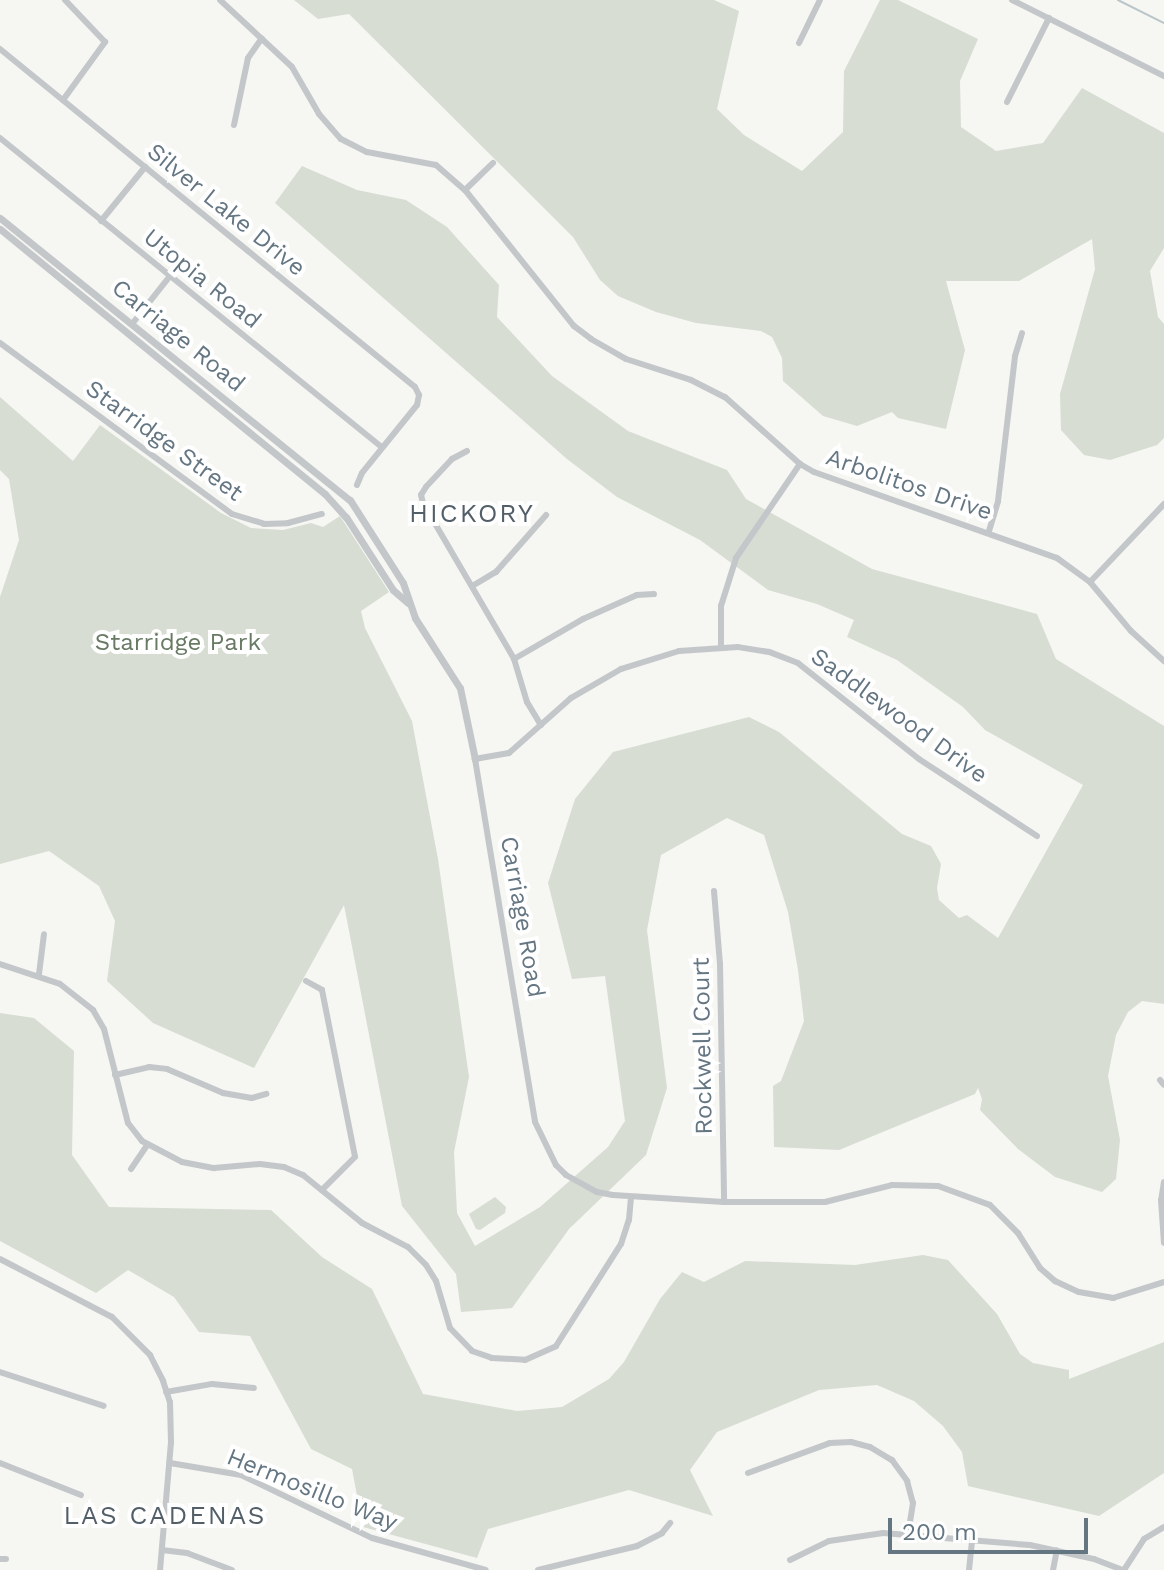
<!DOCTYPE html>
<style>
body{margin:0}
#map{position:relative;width:1164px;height:1570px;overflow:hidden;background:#f6f6f2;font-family:"Work Sans",sans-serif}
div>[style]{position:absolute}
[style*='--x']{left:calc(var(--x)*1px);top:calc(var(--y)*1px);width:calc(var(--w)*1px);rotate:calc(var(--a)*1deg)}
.green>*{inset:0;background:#d7ddd3}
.stream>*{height:2px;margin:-1px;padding:0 1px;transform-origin:1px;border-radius:1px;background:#b9c5c8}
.minor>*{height:6px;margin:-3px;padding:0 3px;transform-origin:3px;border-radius:3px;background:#c3c7ca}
.tertiary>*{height:7px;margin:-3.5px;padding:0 3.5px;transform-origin:3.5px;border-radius:3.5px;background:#c3c7ca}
span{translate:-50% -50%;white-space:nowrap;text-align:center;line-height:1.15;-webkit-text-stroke:8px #fff;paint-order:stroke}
.street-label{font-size:24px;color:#657683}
.park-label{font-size:24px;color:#687a64}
.neighbourhood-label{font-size:26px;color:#535f68;letter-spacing:2px}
.scale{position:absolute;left:888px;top:1518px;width:200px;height:36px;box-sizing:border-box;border:4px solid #657683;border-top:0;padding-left:10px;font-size:24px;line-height:28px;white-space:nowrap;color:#657683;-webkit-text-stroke:6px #fff;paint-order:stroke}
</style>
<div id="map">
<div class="green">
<i style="clip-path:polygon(294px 0,714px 0,739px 11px,717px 109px,744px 135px,802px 171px,843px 132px,844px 71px,880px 0,898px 0,978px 39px,960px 81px,961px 127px,996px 151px,1043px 143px,1082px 88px,1164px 133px,1164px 248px,1150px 271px,1158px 317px,1164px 324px,1164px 438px,1157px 445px,1110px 460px,1084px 455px,1061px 430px,1060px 394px,1095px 269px,1092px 239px,1019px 281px,946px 281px,965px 350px,946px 429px,898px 418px,892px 412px,857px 426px,823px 416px,783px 381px,782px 358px,772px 337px,761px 331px,696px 323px,656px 312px,618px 296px,600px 280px,573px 237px,349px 14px,318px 19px)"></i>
<i style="clip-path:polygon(302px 166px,357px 190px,406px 200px,447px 227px,499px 285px,497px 317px,552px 376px,628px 431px,727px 470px,746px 499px,872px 569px,1037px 614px,1056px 659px,1164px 726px,1164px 1004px,1142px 1001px,1128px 1012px,1116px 1035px,1108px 1076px,1120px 1140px,1116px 1179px,1102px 1192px,1055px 1177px,1018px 1149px,980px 1110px,982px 1099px,978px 1088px,975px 1094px,839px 1150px,774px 1147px,773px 1086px,781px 1081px,804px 1021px,798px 970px,788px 912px,764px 835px,727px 818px,661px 855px,647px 930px,667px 1088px,646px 1155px,569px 1229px,512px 1308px,461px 1312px,456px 1274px,402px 1206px,344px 905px,254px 1068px,153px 1023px,107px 981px,115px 921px,99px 886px,49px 851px,0 864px,0 597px,19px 540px,9px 479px,0 470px,0 397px,73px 461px,100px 425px,221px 513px,251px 528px,283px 530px,311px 523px,323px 527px,340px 516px,389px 592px,361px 611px,365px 628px,412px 721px,438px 859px,469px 1077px,454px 1152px,457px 1213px,475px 1246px,540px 1207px,608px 1147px,625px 1121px,605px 976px,572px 979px,548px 883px,575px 799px,613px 752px,749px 717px,779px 732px,902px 834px,931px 846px,941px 864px,937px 888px,939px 900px,959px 918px,967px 915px,998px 938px,1083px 785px,985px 730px,963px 707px,897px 660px,847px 637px,854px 620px,817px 604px,768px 590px,700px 540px,617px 497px,567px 459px,275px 203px)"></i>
<i style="clip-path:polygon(0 1013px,34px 1018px,74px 1051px,72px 1155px,109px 1207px,271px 1210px,322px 1257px,372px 1289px,423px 1394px,517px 1411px,562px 1407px,609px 1379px,624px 1362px,660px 1299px,682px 1272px,704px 1282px,745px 1261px,855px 1265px,923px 1255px,948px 1260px,997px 1314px,1020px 1354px,1033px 1363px,1069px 1370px,1069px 1379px,1164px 1342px,1164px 1473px,1099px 1516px,968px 1486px,962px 1452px,943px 1426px,914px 1401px,877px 1385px,819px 1390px,717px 1432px,690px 1470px,713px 1516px,629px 1490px,488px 1529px,477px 1558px,363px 1527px,352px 1469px,311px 1449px,250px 1336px,199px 1332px,174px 1297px,128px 1270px,96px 1293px,0 1241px)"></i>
<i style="clip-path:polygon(495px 1197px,506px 1207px,505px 1213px,480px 1230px,476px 1229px,469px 1214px)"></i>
</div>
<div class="stream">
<i style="--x:1118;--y:0;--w:51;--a:26.6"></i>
</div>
<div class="minor">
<i style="--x:220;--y:0;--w:98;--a:42.9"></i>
<i style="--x:292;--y:67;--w:54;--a:60.1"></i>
<i style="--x:319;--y:114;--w:33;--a:49"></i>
<i style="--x:341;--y:139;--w:29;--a:27"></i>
<i style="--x:367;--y:152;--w:70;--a:10.7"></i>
<i style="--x:436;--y:165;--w:38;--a:41"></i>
<i style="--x:465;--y:190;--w:174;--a:51.3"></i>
<i style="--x:574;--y:326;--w:21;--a:37"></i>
<i style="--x:591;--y:339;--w:40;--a:29.7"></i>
<i style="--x:626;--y:359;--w:68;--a:17.9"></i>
<i style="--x:691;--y:380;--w:38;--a:27"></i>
<i style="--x:725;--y:397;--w:101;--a:41.8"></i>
<i style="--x:800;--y:464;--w:16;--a:30"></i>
<i style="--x:814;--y:472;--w:258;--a:19.5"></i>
<i style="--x:1057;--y:558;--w:41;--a:36"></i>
<i style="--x:1090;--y:582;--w:64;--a:50.1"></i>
<i style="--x:1131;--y:631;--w:45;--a:42.3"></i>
<i style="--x:1012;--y:0;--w:170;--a:26.6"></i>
<i style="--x:799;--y:43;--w:48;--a:-64"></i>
<i style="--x:0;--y:49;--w:535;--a:39.16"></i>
<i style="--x:415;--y:387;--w:9;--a:63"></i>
<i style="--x:419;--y:395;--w:10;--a:101"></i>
<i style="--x:417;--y:405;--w:87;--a:129"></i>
<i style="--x:362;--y:473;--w:13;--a:113"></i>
<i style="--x:63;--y:100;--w:72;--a:-54.1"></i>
<i style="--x:105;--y:42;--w:58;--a:-133.6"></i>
<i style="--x:1007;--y:102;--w:94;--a:-63.4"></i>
<i style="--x:234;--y:125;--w:68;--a:-78.2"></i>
<i style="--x:248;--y:58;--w:24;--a:-55"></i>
<i style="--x:0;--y:138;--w:491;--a:39"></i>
<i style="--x:465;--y:190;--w:39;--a:-44"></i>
<i style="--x:101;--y:221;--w:70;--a:-50.8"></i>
<i style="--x:132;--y:324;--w:61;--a:-51.6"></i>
<i style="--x:0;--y:343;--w:288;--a:36.4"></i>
<i style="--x:232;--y:514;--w:34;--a:17"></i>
<i style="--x:264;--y:524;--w:24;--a:-2"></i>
<i style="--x:288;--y:523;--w:35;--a:-15"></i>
<i style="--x:467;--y:451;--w:17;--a:152"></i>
<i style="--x:452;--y:459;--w:38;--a:133"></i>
<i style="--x:426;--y:487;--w:9;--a:122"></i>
<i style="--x:421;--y:495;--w:8;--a:76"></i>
<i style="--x:423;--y:503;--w:181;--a:59.7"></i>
<i style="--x:514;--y:659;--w:45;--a:73.2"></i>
<i style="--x:527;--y:702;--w:27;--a:59"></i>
<i style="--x:989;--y:531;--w:31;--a:-73"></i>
<i style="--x:998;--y:501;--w:146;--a:-83.3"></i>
<i style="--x:1015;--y:356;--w:24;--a:-73"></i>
<i style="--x:1090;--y:582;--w:108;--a:-46.5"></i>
<i style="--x:474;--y:585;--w:26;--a:-31"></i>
<i style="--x:496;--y:572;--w:76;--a:-48.7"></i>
<i style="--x:721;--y:647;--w:41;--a:-90"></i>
<i style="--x:721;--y:606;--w:50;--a:-72.6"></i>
<i style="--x:736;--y:558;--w:114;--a:-55.8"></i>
<i style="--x:514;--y:659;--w:80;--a:-30.1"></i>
<i style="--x:583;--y:619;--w:59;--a:-24"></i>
<i style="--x:637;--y:595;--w:17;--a:-3"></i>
<i style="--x:1037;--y:836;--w:141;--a:-146.9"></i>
<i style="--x:919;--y:759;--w:154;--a:-141.6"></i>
<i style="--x:798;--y:663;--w:31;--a:-159"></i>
<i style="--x:769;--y:652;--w:31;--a:-171"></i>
<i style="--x:738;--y:647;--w:59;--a:176.1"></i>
<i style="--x:679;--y:651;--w:61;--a:162.8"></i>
<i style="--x:621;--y:669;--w:58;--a:149.9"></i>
<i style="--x:571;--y:698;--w:83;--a:138.4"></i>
<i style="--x:509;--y:753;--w:35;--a:170"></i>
<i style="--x:475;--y:759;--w:368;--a:80.6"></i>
<i style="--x:535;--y:1122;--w:48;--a:64"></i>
<i style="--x:556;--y:1165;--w:14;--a:45"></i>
<i style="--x:566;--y:1175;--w:35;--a:29"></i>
<i style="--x:597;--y:1192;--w:16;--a:11"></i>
<i style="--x:613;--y:1195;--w:111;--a:3.6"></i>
<i style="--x:724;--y:1202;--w:101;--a:0"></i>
<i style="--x:825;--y:1202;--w:69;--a:-14.2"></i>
<i style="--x:892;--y:1185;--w:46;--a:1.2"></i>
<i style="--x:938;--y:1186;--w:55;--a:20.1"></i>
<i style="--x:990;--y:1205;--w:40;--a:45"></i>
<i style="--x:1018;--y:1233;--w:41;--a:57.8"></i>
<i style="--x:1040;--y:1268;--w:20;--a:41"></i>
<i style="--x:1055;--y:1281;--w:26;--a:25"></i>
<i style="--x:1079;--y:1292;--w:35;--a:10"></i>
<i style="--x:1113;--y:1298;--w:53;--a:-17.4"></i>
<i style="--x:714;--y:891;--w:73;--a:85.3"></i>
<i style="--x:720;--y:964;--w:238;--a:89"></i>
<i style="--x:0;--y:964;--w:63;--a:18.4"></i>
<i style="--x:60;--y:984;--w:42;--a:38.2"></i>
<i style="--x:93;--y:1010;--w:22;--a:60"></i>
<i style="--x:104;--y:1029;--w:97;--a:75.7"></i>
<i style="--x:128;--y:1123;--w:23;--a:52"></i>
<i style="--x:142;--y:1141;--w:45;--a:27.7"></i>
<i style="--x:182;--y:1162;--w:33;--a:11"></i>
<i style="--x:214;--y:1168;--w:46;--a:-5"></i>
<i style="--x:260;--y:1164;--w:24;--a:7"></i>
<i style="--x:284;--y:1167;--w:21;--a:23"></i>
<i style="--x:303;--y:1175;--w:76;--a:39.1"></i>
<i style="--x:362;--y:1223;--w:52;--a:27.6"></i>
<i style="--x:408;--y:1247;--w:25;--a:45"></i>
<i style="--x:426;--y:1265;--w:19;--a:58"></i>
<i style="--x:436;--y:1281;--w:49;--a:73.4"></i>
<i style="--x:450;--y:1328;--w:32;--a:46"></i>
<i style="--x:472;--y:1351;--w:21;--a:19"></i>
<i style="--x:492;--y:1358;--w:33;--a:3"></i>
<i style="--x:525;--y:1360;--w:34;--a:-24"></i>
<i style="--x:556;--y:1346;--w:121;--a:-57.5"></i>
<i style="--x:621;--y:1244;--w:25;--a:-72"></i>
<i style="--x:629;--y:1220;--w:23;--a:-85"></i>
<i style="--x:39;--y:974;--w:40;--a:-82.9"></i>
<i style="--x:306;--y:981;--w:18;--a:29"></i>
<i style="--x:322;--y:990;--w:170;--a:78.8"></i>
<i style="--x:355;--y:1157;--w:47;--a:135"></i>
<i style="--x:115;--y:1075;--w:35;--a:-13"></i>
<i style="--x:149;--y:1067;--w:18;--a:6"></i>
<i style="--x:167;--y:1069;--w:61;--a:23.2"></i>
<i style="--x:223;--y:1093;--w:29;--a:10"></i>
<i style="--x:252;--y:1098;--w:15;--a:-16"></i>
<i style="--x:1160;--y:1080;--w:6;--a:51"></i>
<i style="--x:131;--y:1169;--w:29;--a:-56"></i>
<i style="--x:1164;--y:1182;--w:18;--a:99"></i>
<i style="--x:1161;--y:1200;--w:43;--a:86"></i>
<i style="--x:0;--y:1259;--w:126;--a:27.4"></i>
<i style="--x:112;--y:1317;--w:54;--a:45"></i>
<i style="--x:150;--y:1355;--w:29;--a:63"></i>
<i style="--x:163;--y:1381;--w:22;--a:72"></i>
<i style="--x:170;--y:1402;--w:40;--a:88.6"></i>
<i style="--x:171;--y:1442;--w:128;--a:94.9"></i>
<i style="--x:0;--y:1372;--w:109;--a:18.1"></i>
<i style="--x:166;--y:1392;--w:47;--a:-9.9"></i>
<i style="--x:212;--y:1384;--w:42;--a:5.4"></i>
<i style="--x:0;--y:1463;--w:87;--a:21.6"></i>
<i style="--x:170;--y:1463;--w:72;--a:9.6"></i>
<i style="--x:241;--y:1475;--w:145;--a:25.7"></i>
<i style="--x:372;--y:1538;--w:118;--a:15.7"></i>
<i style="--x:748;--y:1473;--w:87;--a:-20.1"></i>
<i style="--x:830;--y:1443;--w:21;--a:-3"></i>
<i style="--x:851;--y:1442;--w:20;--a:15"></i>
<i style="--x:870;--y:1447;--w:26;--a:31"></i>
<i style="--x:892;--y:1460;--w:26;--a:54"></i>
<i style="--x:907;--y:1481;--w:23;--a:75"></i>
<i style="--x:913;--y:1503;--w:33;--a:99"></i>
<i style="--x:162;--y:1550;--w:25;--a:7"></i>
<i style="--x:187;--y:1553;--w:48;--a:20.7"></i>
<i style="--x:0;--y:1559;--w:6;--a:0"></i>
<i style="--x:790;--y:1560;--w:43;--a:-26"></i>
<i style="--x:829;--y:1541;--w:55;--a:-8.4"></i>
<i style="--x:883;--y:1533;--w:147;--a:4.7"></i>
<i style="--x:1030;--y:1545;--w:66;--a:12.3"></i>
<i style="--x:1094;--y:1559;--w:30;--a:21"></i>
<i style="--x:538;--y:1570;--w:102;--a:-13.6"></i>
<i style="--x:637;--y:1546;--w:28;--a:-27"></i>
<i style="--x:662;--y:1533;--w:13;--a:-51"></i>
<i style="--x:969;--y:1570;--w:29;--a:-84"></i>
<i style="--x:1053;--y:1570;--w:20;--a:-79"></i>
<i style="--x:1124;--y:1570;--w:37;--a:-57"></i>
<i style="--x:1144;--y:1539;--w:23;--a:-31"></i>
</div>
<div class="tertiary">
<i style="--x:0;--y:218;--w:449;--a:38.9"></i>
<i style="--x:350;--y:500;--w:98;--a:57.4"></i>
<i style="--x:403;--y:583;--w:37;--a:71"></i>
<i style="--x:415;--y:618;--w:83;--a:57.3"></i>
<i style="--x:460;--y:688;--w:73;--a:78.1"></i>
<i style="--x:0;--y:229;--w:419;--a:39.2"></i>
<i style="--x:325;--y:494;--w:31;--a:48"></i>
<i style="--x:346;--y:517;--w:87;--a:57.2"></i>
<i style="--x:393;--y:590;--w:20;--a:41"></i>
</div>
<div class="street-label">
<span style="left:226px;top:210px;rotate:39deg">Silver Lake Drive</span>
<span style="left:202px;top:279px;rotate:39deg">Utopia Road</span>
<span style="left:178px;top:336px;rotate:39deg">Carriage Road</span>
<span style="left:164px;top:441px;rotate:36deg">Starridge Street</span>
<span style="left:909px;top:485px;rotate:19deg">Arbolitos Drive</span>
<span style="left:899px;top:716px;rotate:36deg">Saddlewood Drive</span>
<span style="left:522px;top:917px;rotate:80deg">Carriage Road</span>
<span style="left:703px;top:1046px;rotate:-91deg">Rockwell Court</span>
<span style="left:312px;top:1490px;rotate:22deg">Hermosillo Way</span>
</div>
<div class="park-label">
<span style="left:178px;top:643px">Starridge Park</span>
</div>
<div class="neighbourhood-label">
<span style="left:472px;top:514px">HICKORY</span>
<span style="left:165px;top:1516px">LAS CADENAS</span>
</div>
<div class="scale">200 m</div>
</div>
